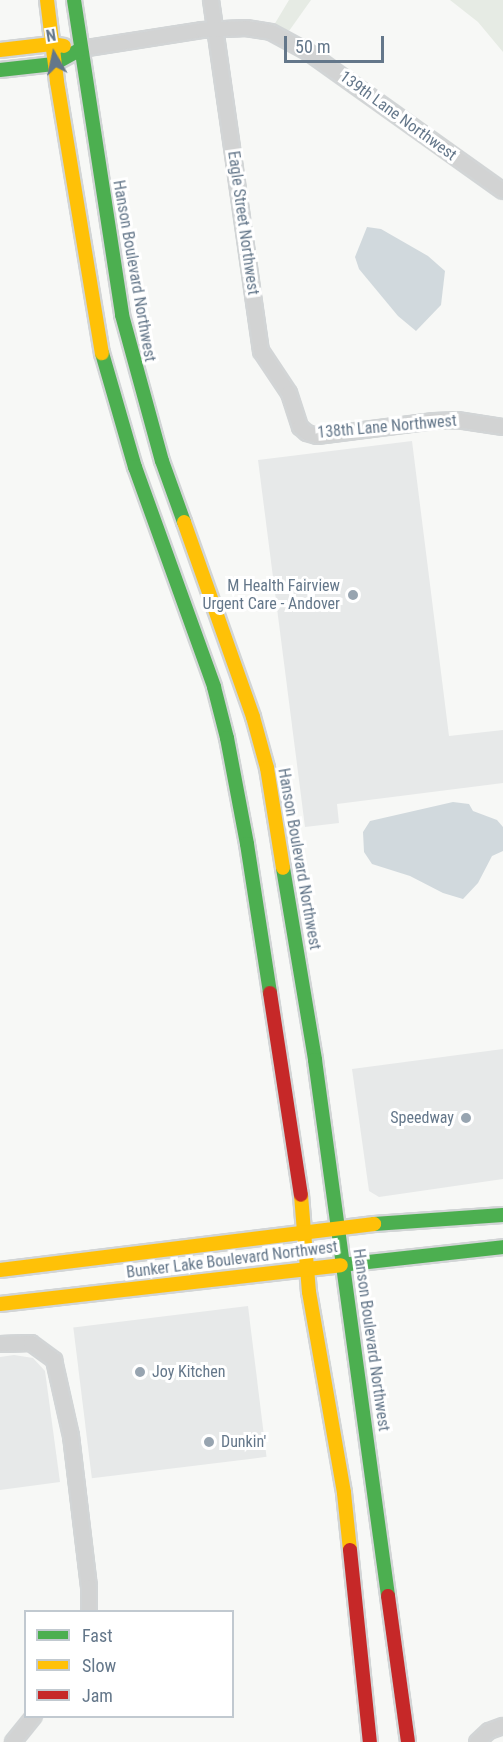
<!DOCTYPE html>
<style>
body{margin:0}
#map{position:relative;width:503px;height:1742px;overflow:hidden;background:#f7f8f6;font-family:"Roboto Condensed",sans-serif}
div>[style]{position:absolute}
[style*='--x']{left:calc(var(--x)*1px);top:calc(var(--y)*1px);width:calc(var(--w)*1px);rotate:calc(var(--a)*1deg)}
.built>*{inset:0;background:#e7e9e9;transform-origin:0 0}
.green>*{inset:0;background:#e6ebe4}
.water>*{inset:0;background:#d1d9dd}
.roads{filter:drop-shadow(2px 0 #d2d5d6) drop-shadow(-2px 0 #d2d5d6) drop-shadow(0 2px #d2d5d6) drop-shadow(0 -2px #d2d5d6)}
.street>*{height:14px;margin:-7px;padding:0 7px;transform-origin:7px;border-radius:7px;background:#d2d3d3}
.fast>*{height:14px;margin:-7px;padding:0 7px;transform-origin:7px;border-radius:7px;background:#4caf50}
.slow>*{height:14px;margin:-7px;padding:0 7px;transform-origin:7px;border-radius:7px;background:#ffc107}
.jam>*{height:14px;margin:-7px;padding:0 7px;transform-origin:7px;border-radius:7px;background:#c62828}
.dots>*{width:16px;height:16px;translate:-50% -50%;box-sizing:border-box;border:3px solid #fff;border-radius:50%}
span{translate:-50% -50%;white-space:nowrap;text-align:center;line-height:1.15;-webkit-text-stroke:6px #fff;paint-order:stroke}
.street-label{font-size:16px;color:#64778a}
.poi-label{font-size:16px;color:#64778a}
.right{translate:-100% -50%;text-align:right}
.left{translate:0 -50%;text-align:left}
.legend{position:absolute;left:24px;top:1610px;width:210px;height:108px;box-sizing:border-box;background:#fff;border:2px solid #c1c9d0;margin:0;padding:8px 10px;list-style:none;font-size:18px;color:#64778a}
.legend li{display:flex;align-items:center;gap:12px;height:30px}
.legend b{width:30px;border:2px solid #c1c9d0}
.north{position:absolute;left:24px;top:24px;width:60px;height:60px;-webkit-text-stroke:4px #fff;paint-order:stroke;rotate:351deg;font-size:16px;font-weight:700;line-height:24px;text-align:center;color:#64778a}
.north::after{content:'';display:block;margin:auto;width:21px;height:27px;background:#64778a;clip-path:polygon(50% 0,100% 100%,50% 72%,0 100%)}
.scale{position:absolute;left:284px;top:36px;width:100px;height:27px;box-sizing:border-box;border:3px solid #64778a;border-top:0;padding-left:8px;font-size:18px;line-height:21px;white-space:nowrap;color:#64778a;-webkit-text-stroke:4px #fff;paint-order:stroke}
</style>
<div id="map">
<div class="built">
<i style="clip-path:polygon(412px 441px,449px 736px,503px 730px,503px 783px,337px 804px,339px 823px,305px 827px,258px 460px)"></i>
<i style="clip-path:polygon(503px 1049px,503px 1179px,379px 1197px,369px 1191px,352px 1069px)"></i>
<i style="left:248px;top:1306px;width:152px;height:176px;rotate:83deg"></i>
<i style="clip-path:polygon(14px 1355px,33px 1358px,45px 1371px,60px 1482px,0 1490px,0 1357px)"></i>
</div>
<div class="green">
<i style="clip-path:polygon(289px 0,311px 0,289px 31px,274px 25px)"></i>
<i style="clip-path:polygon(450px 0,503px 0,503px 52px,478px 22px)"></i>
</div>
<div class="water">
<i style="clip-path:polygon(367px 227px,381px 229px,428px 256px,445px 271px,441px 305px,416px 331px,398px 316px,359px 269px,355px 257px)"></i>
<i style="clip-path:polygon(453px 802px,469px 804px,473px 811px,497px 820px,503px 827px,503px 851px,492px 856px,478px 883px,463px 899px,443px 893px,410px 876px,372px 864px,364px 852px,363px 832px,370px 821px)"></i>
</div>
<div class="roads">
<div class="street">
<i style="--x:211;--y:0;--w:355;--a:81.9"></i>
<i style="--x:261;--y:351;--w:50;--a:56.3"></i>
<i style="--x:289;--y:393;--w:36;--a:72"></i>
<i style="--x:300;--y:427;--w:9;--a:41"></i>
<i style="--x:307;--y:433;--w:10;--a:17"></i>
<i style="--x:317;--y:436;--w:118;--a:-7.3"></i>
<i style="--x:434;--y:421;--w:23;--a:-2"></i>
<i style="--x:457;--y:420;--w:47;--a:8.7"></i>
<i style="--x:81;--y:49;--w:122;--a:-8.9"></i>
<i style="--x:202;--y:30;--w:44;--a:-2.6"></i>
<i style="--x:246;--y:28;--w:25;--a:9"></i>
<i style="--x:271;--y:32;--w:42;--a:28.4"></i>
<i style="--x:308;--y:52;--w:239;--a:35.5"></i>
<i style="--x:0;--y:1344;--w:31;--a:-2"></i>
<i style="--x:31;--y:1343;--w:29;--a:36"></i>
<i style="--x:54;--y:1360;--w:78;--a:77.4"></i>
<i style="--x:71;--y:1436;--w:152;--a:83.2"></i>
<i style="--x:89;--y:1587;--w:25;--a:90"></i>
<i style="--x:13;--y:1742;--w:33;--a:-51"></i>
<i style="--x:477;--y:1742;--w:16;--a:-43"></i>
<i style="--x:489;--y:1731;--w:15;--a:-20"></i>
</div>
<div class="fast">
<i style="--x:74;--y:0;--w:319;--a:81.3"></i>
<i style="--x:122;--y:315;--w:151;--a:74.7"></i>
<i style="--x:162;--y:461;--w:65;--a:70.2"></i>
<i style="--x:0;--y:70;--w:54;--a:-6.3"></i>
<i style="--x:54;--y:64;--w:31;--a:-29"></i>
<i style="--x:102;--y:353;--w:119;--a:73.9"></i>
<i style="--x:135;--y:467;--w:234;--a:70.2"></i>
<i style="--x:214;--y:687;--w:53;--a:75.7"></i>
<i style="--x:227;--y:738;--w:108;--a:79.3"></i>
<i style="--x:247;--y:844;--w:151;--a:81.2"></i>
<i style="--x:283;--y:868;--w:195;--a:80.5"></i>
<i style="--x:315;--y:1060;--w:541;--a:82.24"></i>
<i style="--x:374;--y:1224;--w:129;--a:-4"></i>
<i style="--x:341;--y:1265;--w:163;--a:-6.3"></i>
</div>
<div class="slow">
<i style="--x:47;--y:0;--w:83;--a:83"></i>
<i style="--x:57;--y:82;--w:275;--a:80.6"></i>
<i style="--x:0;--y:50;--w:52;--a:-6.6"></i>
<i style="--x:52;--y:44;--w:12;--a:9"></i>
<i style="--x:184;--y:522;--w:207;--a:70.5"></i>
<i style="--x:253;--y:717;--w:53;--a:74.6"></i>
<i style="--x:267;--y:768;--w:101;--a:80.9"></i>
<i style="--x:301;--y:1195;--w:97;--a:85.3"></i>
<i style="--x:309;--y:1292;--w:204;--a:80.1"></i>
<i style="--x:344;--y:1493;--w:57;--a:84"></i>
<i style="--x:0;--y:1270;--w:377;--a:-7"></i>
<i style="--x:0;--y:1304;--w:343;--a:-6.5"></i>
</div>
<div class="jam">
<i style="--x:270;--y:993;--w:204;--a:81.3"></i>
<i style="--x:350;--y:1550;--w:193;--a:84.1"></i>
<i style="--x:388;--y:1596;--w:147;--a:82.2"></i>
</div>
</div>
<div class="dots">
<i style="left:353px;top:595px;background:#97a4b0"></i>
<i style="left:466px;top:1118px;background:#97a4b0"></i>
<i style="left:140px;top:1372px;background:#97a4b0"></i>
<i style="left:209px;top:1442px;background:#97a4b0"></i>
</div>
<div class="street-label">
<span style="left:398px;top:116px;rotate:36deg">139th Lane Northwest</span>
<span style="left:243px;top:223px;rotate:82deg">Eagle Street Northwest</span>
<span style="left:134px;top:271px;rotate:80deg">Hanson Boulevard Northwest</span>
<span style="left:387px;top:427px;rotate:-5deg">138th Lane Northwest</span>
<span style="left:299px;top:859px;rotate:80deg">Hanson Boulevard Northwest</span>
<span style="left:232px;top:1260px;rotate:-7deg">Bunker Lake Boulevard Northwest</span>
<span style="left:371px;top:1340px;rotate:82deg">Hanson Boulevard Northwest</span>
</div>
<div class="poi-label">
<span class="right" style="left:340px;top:595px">M Health Fairview<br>Urgent Care - Andover</span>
<span class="right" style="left:454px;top:1118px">Speedway</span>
<span class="left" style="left:152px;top:1372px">Joy Kitchen</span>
<span class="left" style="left:221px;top:1442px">Dunkin'</span>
</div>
<ul class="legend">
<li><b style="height:8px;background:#4caf50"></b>Fast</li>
<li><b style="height:8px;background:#ffc107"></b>Slow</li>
<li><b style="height:8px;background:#c62828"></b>Jam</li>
</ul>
<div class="north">N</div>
<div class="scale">50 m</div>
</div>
